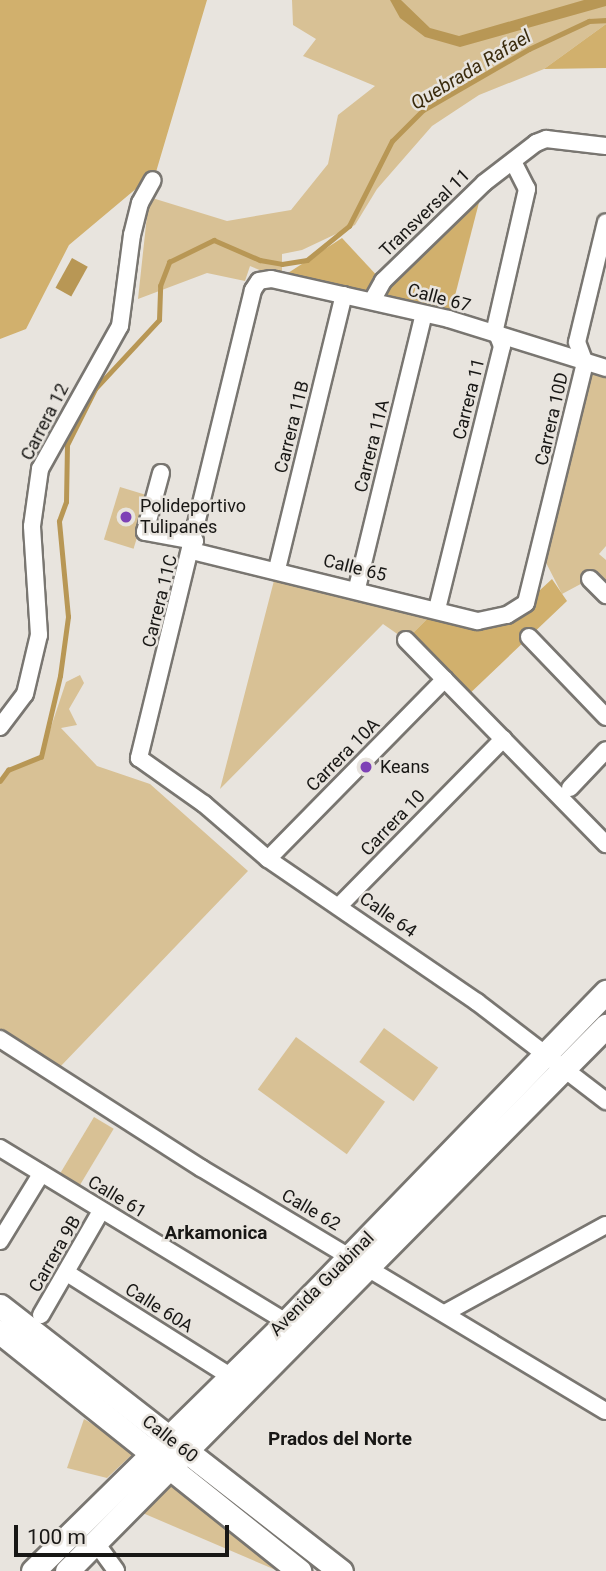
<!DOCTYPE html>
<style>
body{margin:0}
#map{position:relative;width:606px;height:1571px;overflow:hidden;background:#e8e4de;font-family:Roboto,sans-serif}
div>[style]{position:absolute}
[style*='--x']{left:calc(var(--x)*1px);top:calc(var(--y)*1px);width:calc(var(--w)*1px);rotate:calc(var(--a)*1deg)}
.green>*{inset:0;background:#d8c195;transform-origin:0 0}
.forest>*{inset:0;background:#d1b06d}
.water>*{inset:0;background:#b89755;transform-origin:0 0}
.stream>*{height:4.5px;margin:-2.25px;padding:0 2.25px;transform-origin:2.25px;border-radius:2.25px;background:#b89755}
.roads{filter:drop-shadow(2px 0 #797671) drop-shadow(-2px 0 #797671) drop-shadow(0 2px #797671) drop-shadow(0 -2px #797671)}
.street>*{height:16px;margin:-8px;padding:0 8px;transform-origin:8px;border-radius:8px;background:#fff}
.secondary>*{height:23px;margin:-11.5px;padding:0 11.5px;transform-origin:11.5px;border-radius:11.5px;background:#fff}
.dots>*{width:19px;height:19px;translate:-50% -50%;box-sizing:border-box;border:4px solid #e8e4de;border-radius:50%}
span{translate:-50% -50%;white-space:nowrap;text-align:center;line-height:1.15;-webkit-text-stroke:5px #e8e4de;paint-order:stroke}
.street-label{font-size:18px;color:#181715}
.poi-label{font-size:18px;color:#181715}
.left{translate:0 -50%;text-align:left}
.water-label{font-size:19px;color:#3a2b0d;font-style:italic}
.neighbourhood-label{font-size:19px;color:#181715;font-weight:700}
.scale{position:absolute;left:14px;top:1525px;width:215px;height:32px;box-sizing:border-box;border:4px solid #181715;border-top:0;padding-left:9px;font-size:21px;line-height:24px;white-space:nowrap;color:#181715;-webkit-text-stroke:5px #e8e4de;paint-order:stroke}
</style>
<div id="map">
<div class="green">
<i style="clip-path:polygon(292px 0,606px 0,606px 24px,544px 69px,479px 95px,432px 126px,377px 189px,355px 225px,302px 250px,282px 254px,282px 279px,250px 266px,245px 281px,207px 273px,138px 299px,149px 197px,227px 221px,291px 210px,328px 164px,338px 115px,375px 86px,303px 56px,316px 39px,293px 25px)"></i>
<i style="clip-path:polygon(585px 363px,606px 368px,606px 546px,599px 554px,606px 560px,606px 595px,590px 579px,562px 594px,540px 551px)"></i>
<i style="left:120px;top:487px;width:31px;height:55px;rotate:17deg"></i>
<i style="clip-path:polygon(277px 569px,437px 609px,406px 640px,383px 624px,220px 789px)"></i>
<i style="clip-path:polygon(80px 675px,84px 683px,69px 709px,77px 725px,61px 728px,97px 766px,150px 784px,248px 871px,59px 1068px,0 1033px,0 781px,8px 770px,41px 757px,66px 682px)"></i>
<i style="left:384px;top:1028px;width:67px;height:42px;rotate:36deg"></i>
<i style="left:296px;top:1037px;width:110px;height:65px;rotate:36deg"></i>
<i style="left:94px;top:1117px;width:23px;height:67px;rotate:31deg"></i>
<i style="clip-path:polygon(84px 1419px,137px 1450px,107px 1478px,67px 1468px)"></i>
<i style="clip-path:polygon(174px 1479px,289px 1571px,278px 1571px,138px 1511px)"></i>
</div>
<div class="forest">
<i style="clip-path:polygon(0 0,207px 0,156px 172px,69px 245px,26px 329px,0 339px)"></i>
<i style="clip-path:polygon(606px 24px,606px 68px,544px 69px)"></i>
<i style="clip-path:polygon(484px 183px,449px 319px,372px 301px)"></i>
<i style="clip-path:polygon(342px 238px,381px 280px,374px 292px,288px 273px)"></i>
<i style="clip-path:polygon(552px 579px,567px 601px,465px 698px,406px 640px,437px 609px,478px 621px,526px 603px)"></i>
</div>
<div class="water">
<i style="clip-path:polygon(390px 0,401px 0,430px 28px,459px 36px,584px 0,606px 0,606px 6px,460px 47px,425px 37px,400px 18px)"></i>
<i style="left:72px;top:258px;width:18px;height:34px;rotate:29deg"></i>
</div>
<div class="stream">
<i style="--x:0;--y:781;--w:14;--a:-54"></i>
<i style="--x:8;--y:770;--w:35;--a:-22"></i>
<i style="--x:41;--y:757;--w:83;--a:-76.8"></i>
<i style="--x:60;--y:676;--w:60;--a:-82.3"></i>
<i style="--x:68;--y:617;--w:96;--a:-95.4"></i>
<i style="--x:59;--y:521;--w:20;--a:-70"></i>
<i style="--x:66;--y:502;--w:57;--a:-89"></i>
<i style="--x:67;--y:445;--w:63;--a:-63.4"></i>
<i style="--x:95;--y:389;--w:94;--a:-47.2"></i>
<i style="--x:159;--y:320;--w:34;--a:-88"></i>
<i style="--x:160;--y:286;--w:26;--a:-69"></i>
<i style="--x:169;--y:262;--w:50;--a:-26.1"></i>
<i style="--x:214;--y:240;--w:50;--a:23.5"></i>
<i style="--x:260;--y:260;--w:22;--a:10"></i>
<i style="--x:282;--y:264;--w:25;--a:-9"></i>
<i style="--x:307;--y:260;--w:54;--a:-39"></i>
<i style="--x:349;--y:226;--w:95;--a:-63.2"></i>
<i style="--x:392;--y:141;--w:44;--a:-45"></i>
<i style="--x:423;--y:110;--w:122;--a:-29.9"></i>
<i style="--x:529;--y:49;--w:66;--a:-25"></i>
<i style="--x:589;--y:21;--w:17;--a:-3"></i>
</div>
<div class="roads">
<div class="street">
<i style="--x:372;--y:301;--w:23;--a:-61"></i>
<i style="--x:383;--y:281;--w:141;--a:-44.1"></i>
<i style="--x:484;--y:183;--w:66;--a:-37.6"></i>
<i style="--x:536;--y:143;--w:11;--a:-22"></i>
<i style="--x:546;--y:139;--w:60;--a:6.7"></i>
<i style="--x:606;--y:368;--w:164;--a:-162.7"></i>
<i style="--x:449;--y:319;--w:182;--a:-167.3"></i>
<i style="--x:271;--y:279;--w:12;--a:171"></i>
<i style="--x:259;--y:281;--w:11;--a:124"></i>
<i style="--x:253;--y:290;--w:482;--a:103.7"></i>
<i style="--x:139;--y:758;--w:80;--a:35.3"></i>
<i style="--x:204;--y:804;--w:84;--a:40.7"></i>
<i style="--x:268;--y:859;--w:253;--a:34.4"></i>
<i style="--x:477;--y:1002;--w:163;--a:37.5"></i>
<i style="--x:161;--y:473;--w:61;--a:105.2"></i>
<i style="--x:145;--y:532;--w:51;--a:10.2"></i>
<i style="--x:192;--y:551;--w:294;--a:13.8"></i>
<i style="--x:478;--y:621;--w:30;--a:-12"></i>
<i style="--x:507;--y:615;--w:22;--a:-32"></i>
<i style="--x:526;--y:603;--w:247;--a:-76.2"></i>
<i style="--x:585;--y:363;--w:22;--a:-111"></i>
<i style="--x:577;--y:342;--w:123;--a:-76.4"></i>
<i style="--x:277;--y:569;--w:282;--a:-76.3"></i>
<i style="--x:590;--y:579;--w:23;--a:45"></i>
<i style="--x:357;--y:588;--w:282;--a:-76.3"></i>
<i style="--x:437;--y:609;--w:271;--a:-76.1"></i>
<i style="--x:502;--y:346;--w:18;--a:-112"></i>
<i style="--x:495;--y:329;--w:144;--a:-77.1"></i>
<i style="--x:527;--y:189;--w:31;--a:-117"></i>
<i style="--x:529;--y:637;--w:111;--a:46.1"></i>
<i style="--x:406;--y:640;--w:286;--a:45.6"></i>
<i style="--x:0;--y:727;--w:41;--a:-52.9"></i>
<i style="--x:25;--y:694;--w:61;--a:-76.7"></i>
<i style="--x:39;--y:635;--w:109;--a:-93.7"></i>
<i style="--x:32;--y:526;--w:58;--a:-82"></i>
<i style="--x:40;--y:469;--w:164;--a:-60.8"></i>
<i style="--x:120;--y:326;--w:92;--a:-82.5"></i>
<i style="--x:132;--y:235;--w:33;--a:-76"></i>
<i style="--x:140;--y:203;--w:26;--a:-61"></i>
<i style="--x:570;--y:788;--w:52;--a:-46.5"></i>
<i style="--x:268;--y:859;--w:252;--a:-45.5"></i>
<i style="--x:340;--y:905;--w:233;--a:-45.5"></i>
<i style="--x:0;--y:1039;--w:239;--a:32.7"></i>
<i style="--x:201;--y:1168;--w:472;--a:31"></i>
<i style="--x:0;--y:1148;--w:335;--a:31.3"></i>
<i style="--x:0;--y:1241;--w:79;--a:-58.5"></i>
<i style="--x:67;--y:1273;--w:193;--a:32.3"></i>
<i style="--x:445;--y:1313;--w:183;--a:-28.7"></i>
<i style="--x:41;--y:1315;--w:120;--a:-60"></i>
<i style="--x:96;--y:1543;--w:34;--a:54"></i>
</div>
<div class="secondary">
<i style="--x:0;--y:1306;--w:432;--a:37.9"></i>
<i style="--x:0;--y:1332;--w:383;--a:38.6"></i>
<i style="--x:33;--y:1571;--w:355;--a:-44.5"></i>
<i style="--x:286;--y:1322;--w:460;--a:-45.9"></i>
<i style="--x:67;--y:1571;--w:767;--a:-45.32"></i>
</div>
</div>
<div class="dots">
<i style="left:126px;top:517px;background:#7e41b6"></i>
<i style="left:366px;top:767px;background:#7e41b6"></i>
</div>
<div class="street-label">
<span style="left:425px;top:213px;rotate:-44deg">Transversal 11</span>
<span style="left:439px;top:298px;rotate:15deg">Calle 67</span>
<span style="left:469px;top:399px;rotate:-76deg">Carrera 11</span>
<span style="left:552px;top:419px;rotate:-77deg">Carrera 10D</span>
<span style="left:45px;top:422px;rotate:-63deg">Carrera 12</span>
<span style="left:292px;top:427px;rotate:-76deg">Carrera 11B</span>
<span style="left:372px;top:446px;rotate:-76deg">Carrera 11A</span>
<span style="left:355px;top:568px;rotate:14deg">Calle 65</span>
<span style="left:160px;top:601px;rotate:-76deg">Carrera 11C</span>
<span style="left:343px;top:755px;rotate:-45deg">Carrera 10A</span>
<span style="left:393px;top:823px;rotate:-46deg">Carrera 10</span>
<span style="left:388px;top:915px;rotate:35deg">Calle 64</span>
<span style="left:117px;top:1197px;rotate:31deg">Calle 61</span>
<span style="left:311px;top:1210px;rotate:30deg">Calle 62</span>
<span style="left:55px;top:1254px;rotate:-60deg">Carrera 9B</span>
<span style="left:322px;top:1284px;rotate:-45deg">Avenida Guabinal</span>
<span style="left:159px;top:1308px;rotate:32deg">Calle 60A</span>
<span style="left:170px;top:1439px;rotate:38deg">Calle 60</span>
</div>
<div class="poi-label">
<span class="left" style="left:140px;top:517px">Polideportivo<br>Tulipanes</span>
<span class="left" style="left:380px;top:767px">Keans</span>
</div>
<div class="water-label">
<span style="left:471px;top:70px;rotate:-31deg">Quebrada Rafael</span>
</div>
<div class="neighbourhood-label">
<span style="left:216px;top:1233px">Arkamonica</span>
<span style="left:340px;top:1439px">Prados del Norte</span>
</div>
<div class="scale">100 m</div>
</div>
